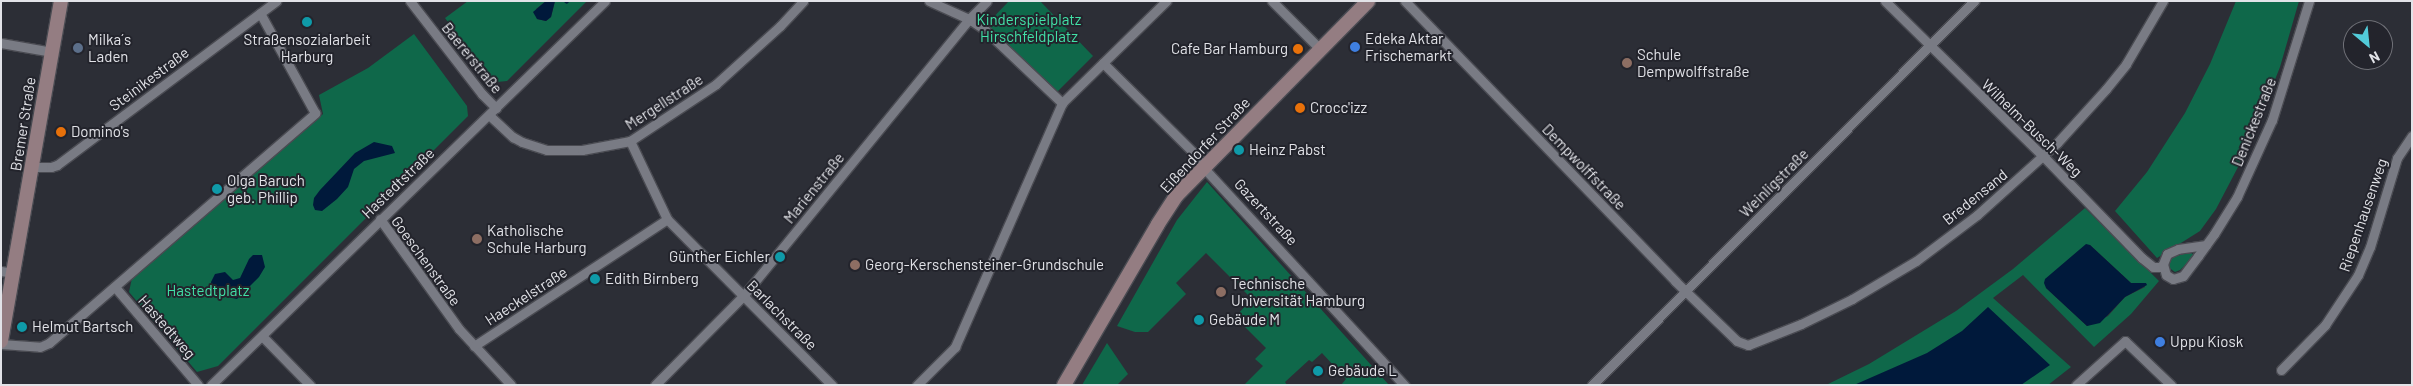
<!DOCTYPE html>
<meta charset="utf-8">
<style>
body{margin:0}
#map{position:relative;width:2413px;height:386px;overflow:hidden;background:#2c2e36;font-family:Barlow,sans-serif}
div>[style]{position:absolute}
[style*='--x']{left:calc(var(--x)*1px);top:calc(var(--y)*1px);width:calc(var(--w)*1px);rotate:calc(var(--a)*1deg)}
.green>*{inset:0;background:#0f684a}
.water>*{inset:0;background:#00193b}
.stream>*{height:4px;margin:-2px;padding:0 2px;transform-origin:2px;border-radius:2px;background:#00193b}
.roads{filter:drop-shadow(1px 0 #4a4b52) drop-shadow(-1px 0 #4a4b52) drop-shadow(0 1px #4a4b52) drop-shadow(0 -1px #4a4b52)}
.street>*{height:9px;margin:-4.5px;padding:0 4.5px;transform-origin:4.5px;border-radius:4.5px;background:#797b84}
.secondary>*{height:14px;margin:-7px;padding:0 7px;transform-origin:7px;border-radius:7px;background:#947d82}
.dots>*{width:14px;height:14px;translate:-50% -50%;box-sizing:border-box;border:2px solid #23242c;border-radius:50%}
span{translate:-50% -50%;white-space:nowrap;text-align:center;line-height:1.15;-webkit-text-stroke:4px #23242c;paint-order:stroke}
.park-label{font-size:15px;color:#42e1a7}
.poi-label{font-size:15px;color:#e2e3e8}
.left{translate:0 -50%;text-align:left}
.right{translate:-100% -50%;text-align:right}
.street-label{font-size:15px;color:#e2e3e8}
.frame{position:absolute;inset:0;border:2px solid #e2e3e8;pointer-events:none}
.north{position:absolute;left:2343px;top:20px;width:50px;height:50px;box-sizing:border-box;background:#23242c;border:1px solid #6f7077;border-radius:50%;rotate:152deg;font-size:14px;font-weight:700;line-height:20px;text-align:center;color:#e2e3e8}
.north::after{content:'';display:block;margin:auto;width:18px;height:22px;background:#52cbd9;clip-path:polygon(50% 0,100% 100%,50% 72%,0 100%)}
</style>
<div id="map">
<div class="green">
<i style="clip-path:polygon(468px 1px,546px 1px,536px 9px,537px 19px,546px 21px,551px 17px,555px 1px,587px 1px,507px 81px,497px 82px,491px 80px,445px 18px)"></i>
<i style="clip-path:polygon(1009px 1px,1040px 1px,1093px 56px,1056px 93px,986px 25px)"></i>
<i style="clip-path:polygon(2236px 1px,2299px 1px,2280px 67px,2248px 148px,2216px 209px,2200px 231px,2157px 258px,2115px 211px,2147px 172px,2185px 113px,2210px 64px)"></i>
<i style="clip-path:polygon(414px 34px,467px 106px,468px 116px,218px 366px,197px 372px,129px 292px,132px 278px,323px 114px,319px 95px,368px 68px)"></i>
<i style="clip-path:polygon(1207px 182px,1389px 385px,1341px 385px,1346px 379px,1322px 353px,1312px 362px,1309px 360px,1285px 382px,1287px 385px,1244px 385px,1263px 366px,1255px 359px,1266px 348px,1235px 317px,1252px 299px,1206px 253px,1176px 283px,1186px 294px,1148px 332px,1135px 332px,1117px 326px,1177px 220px)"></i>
<i style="clip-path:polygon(evenodd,2085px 208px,2159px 281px,2131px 314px,2094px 347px,2023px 275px,1993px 298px,2071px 367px,2048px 385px,1826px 385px,1869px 364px,1956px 311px,2013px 269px,2085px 208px,2090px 245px,2131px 283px,2144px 283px,2145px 287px,2125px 297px,2108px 316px,2087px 326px,2046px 288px,2090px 245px)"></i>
<i style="clip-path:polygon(2190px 252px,2194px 255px,2193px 258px,2180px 270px,2175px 272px,2168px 267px,2170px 258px)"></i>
<i style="clip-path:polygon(1107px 343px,1128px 374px,1117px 385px,1082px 385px)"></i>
</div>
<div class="water">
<i style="clip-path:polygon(546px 1px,555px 1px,551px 17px,546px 21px,537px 19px,533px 12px)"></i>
<i style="clip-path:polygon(374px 142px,392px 146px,395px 153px,364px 161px,354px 169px,348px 187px,337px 199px,322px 211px,315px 210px,313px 205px,314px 198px,320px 190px,355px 153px)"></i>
<i style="clip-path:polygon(2086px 244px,2090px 245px,2131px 283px,2146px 283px,2147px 285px,2125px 297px,2100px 323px,2087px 326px,2046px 288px,2044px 283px,2045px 279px)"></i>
<i style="clip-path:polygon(253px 255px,262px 255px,265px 267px,259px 277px,237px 299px,222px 296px,212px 288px,211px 282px,215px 274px,225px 272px,233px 280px,240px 278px,249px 259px)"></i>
<i style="clip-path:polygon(1988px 307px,2050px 365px,2021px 385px,1854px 385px,1927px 353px,1962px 331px)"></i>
</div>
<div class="stream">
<i style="--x:566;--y:1;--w:1;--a:45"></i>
</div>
<div class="roads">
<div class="street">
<i style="--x:410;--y:1;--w:118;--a:52.3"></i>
<i style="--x:482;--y:94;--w:20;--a:45"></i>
<i style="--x:929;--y:1;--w:44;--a:24.2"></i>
<i style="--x:969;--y:19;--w:18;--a:34"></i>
<i style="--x:984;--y:29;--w:108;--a:43.5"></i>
<i style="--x:1272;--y:1;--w:68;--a:45"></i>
<i style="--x:1405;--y:1;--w:389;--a:46"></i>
<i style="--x:1675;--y:281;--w:86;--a:44.1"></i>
<i style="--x:1737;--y:341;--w:12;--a:20"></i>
<i style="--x:1748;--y:345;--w:57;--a:-21.6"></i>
<i style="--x:1801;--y:324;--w:57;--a:-26.1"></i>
<i style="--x:1852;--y:299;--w:74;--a:-30.7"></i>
<i style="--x:1916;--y:261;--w:76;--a:-37"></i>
<i style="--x:1977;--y:215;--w:108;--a:-42"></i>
<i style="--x:2057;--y:143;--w:73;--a:-47.8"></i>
<i style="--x:2106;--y:89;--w:32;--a:-51"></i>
<i style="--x:2126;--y:64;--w:73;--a:-59.6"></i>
<i style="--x:1885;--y:1;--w:221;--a:44.5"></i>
<i style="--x:2043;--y:156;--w:142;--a:45.9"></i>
<i style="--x:2142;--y:258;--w:14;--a:39"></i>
<i style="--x:2153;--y:267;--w:10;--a:0"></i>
<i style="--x:1;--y:43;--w:52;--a:10"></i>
<i style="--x:1103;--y:63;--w:127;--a:44.7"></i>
<i style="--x:1193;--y:152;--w:18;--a:56"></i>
<i style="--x:1203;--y:167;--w:297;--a:47.3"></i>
<i style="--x:489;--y:115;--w:33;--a:43"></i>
<i style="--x:513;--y:137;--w:10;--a:29"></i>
<i style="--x:522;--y:142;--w:26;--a:18"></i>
<i style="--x:547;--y:150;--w:35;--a:0"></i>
<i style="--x:582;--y:150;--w:49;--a:-10.6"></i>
<i style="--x:630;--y:141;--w:103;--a:-33.5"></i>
<i style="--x:716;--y:84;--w:86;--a:-42.2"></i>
<i style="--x:780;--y:26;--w:34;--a:-47"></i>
<i style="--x:630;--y:141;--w:86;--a:64.6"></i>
<i style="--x:667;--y:219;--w:234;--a:45.2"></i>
<i style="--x:33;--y:167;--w:18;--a:0"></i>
<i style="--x:51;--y:167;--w:6;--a:-18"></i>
<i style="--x:57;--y:165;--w:274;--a:-36.8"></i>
<i style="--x:380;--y:219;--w:135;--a:54.3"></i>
<i style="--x:459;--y:329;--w:76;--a:47.1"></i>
<i style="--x:2206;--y:245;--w:28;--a:172"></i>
<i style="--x:2178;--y:249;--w:12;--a:156"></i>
<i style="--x:2167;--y:254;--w:11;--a:112"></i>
<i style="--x:2163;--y:264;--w:11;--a:75"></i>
<i style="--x:2166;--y:275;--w:8;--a:30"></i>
<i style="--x:2173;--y:279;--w:10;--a:-17"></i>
<i style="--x:2183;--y:276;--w:25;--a:-53"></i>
<i style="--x:2198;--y:256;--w:27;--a:-54"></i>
<i style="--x:2214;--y:234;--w:44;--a:-58.1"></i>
<i style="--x:2237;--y:197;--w:85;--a:-65.6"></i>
<i style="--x:2272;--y:120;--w:125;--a:-72.7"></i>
<i style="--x:1;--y:271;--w:13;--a:9"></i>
<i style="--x:115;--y:287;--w:128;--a:49.7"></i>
<i style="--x:262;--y:336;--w:69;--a:45.6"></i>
<i style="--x:1;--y:344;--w:39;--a:4"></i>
<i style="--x:40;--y:347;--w:10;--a:-24"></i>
<i style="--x:49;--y:343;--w:352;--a:-40.8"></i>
<i style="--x:315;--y:113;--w:114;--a:-118.8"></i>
<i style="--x:474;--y:346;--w:231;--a:-33.3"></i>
<i style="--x:2281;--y:370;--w:63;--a:-45.6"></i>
<i style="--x:2325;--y:325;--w:60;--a:-56.6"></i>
<i style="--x:2358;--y:275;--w:30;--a:-67"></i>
<i style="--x:2370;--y:247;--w:93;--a:-73.1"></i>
<i style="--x:2397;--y:158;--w:27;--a:-56"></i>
<i style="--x:211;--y:385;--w:550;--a:-44.26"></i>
<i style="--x:655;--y:385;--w:127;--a:-45.3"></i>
<i style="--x:744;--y:295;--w:356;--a:-50.8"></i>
<i style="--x:969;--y:19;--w:25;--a:-45"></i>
<i style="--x:917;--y:385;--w:54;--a:-45"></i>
<i style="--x:955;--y:347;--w:266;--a:-66.3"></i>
<i style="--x:1062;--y:103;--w:146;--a:-44.4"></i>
<i style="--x:1592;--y:385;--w:542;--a:-45.15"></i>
<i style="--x:2076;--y:385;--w:66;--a:-41.9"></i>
<i style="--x:2125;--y:341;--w:64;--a:43.7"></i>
</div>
<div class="secondary">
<i style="--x:1;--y:341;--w:345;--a:-80"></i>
<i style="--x:1064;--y:385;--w:186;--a:-59.7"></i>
<i style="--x:1158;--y:224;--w:35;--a:-57"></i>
<i style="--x:1177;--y:195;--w:272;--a:-45.4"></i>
</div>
</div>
<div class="dots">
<i style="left:307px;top:22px;background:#0f9aa8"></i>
<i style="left:1355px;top:47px;background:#3f7fe0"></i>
<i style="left:78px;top:48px;background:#5c6f8a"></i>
<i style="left:1298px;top:49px;background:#e8710a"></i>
<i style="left:1627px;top:63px;background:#8d6e63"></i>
<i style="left:1300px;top:108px;background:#e8710a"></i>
<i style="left:61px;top:132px;background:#e8710a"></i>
<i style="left:1239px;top:150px;background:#0f9aa8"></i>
<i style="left:217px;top:189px;background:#0f9aa8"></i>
<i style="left:477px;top:239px;background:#8d6e63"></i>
<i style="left:780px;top:257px;background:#0f9aa8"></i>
<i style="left:855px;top:265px;background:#8d6e63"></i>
<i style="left:595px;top:279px;background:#0f9aa8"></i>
<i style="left:1221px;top:292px;background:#8d6e63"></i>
<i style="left:1199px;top:320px;background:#0f9aa8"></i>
<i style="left:22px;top:327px;background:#0f9aa8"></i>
<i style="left:2160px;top:342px;background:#3f7fe0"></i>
<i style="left:1318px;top:371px;background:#0f9aa8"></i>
</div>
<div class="park-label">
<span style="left:1029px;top:28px">Kinderspielplatz<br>Hirschfeldplatz</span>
<span style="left:208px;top:291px">Hastedtplatz</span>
</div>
<div class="poi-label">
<span class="left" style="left:1365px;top:47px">Edeka Aktar<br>Frischemarkt</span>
<span class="left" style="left:88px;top:48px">Milka´s<br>Laden</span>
<span style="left:307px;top:48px">Straßensozialarbeit<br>Harburg</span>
<span class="right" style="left:1288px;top:49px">Cafe Bar Hamburg</span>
<span class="left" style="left:1637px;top:63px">Schule<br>Dempwolffstraße</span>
<span class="left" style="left:1310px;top:108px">Crocc'izz</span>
<span class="left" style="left:71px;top:132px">Domino's</span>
<span class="left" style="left:1249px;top:150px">Heinz Pabst</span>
<span class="left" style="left:227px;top:189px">Olga Baruch<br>geb. Phillip</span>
<span class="left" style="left:487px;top:239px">Katholische<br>Schule Harburg</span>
<span class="right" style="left:770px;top:257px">Günther Eichler</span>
<span class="left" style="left:865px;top:265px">Georg-Kerschensteiner-Grundschule</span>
<span class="left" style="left:605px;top:279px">Edith Birnberg</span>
<span class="left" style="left:1231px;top:292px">Technische<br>Universität Hamburg</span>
<span class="left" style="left:1209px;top:320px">Gebäude M</span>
<span class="left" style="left:32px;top:327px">Helmut Bartsch</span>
<span class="left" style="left:2170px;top:342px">Uppu Kiosk</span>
<span class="left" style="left:1328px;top:371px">Gebäude L</span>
</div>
<div class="street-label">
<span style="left:472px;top:58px;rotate:51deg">Baererstraße</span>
<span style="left:149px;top:79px;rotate:-37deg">Steinikestraße</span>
<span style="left:664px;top:102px;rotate:-33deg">Mergellstraße</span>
<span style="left:2254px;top:122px;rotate:-68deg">Denickestraße</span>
<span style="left:23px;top:124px;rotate:-81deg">Bremer Straße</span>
<span style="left:2032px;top:128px;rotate:44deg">Wilhelm-Busch-Weg</span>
<span style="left:1205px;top:145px;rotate:-47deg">Eißendorfer Straße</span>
<span style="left:1584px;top:167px;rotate:46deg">Dempwolffstraße</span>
<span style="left:398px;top:183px;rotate:-44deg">Hastedtstraße</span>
<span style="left:1774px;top:183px;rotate:-45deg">Weinligstraße</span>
<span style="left:814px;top:188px;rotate:-51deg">Marienstraße</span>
<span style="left:1975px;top:197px;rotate:-39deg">Bredensand</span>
<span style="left:1266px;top:212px;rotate:47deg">Gazertstraße</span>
<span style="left:2363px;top:215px;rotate:-71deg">Riepenhausenweg</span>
<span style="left:426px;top:261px;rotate:54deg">Goeschenstraße</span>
<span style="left:526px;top:296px;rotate:-33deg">Haeckelstraße</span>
<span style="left:782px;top:315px;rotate:45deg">Barlachstraße</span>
<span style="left:167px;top:327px;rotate:49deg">Hastedtweg</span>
</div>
<div class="frame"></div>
<div class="north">N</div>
</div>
